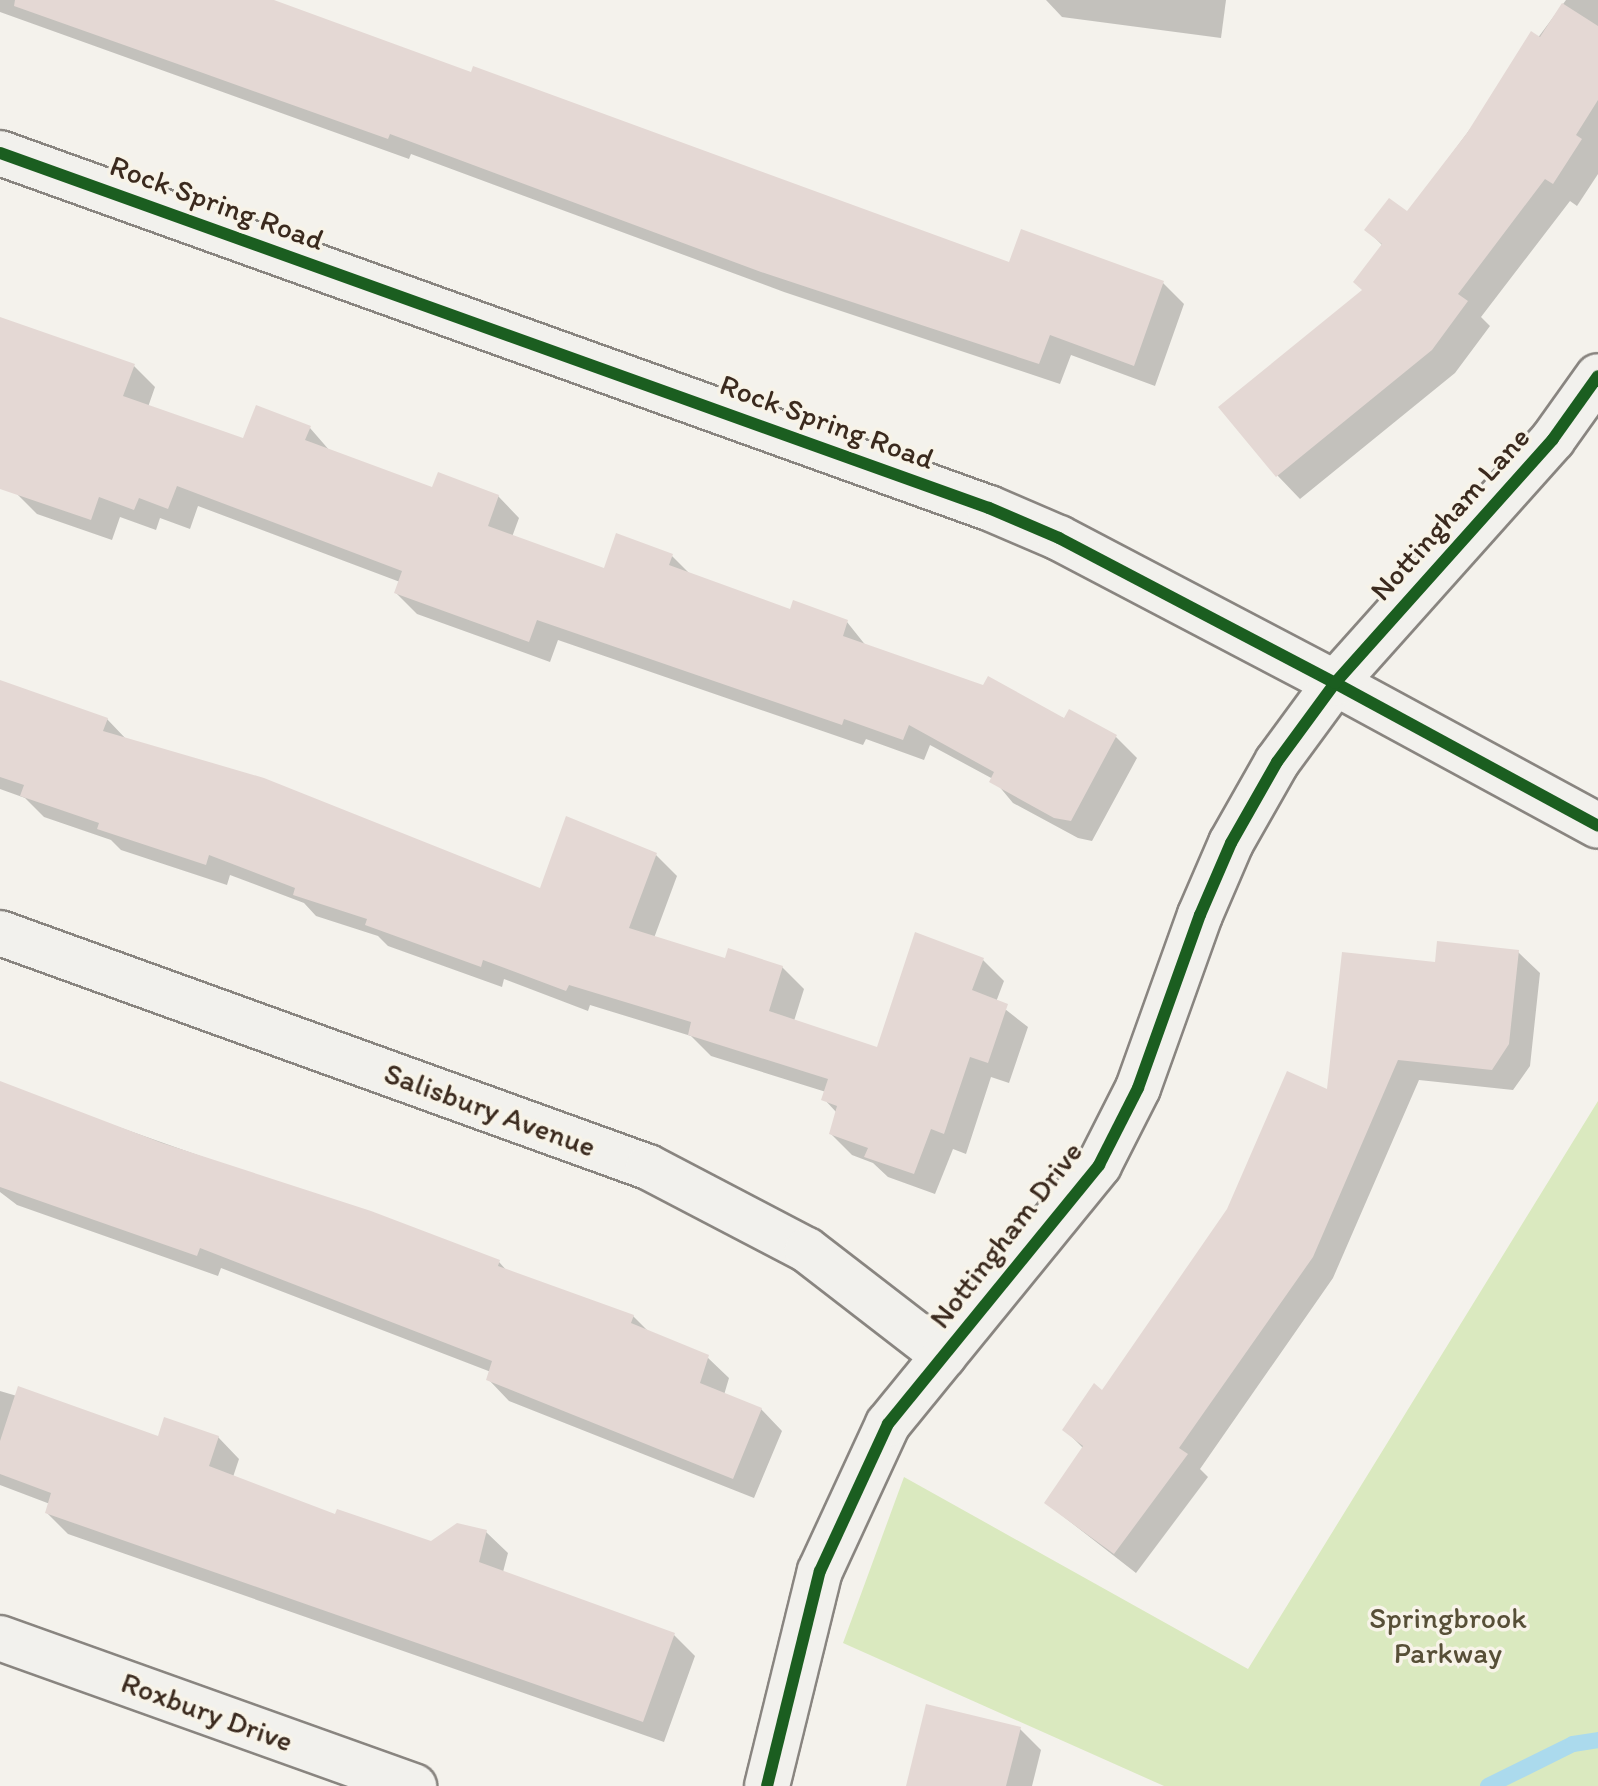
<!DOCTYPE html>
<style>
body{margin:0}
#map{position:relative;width:1598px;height:1786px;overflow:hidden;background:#f4f2ec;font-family:Itim,sans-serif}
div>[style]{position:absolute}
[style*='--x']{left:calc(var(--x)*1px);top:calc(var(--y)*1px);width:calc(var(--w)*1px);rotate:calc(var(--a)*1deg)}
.green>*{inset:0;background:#dae9bf}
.shadow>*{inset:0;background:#0003}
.stream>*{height:16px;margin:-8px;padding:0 8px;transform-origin:8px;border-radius:8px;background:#abdaed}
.building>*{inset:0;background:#e4d8d4}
.roads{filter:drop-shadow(2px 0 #898580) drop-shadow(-2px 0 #898580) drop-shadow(0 2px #898580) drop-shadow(0 -2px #898580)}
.minor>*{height:44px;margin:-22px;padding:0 22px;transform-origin:22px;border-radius:22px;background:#f2f1ed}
.cycleway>*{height:12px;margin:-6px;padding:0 6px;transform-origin:6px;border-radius:6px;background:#1b5e20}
span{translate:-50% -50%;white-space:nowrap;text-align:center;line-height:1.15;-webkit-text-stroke:7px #f7f3e8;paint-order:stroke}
.street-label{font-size:30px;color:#3b2a1e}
.park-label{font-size:30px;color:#574f37}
</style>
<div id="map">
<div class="green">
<i style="clip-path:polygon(1598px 1101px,1598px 1786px,1164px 1786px,843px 1643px,904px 1477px,1248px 1669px)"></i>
</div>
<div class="shadow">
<i style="clip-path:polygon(0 0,265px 0,1011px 264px,1163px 283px,1184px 304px,1155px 386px,1071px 355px,1060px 384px,784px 292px,411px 154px,409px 159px,0 12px)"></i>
<i style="clip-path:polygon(1046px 0,1226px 0,1221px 38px,1062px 17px)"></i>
<i style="clip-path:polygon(1566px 0,1598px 0,1598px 174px,1577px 206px,1570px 201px,1481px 317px,1490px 326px,1455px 373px,1300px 499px,1277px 475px,1383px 246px,1367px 230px,1407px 214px)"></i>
<i style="clip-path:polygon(0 318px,134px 366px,155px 387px,148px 407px,244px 440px,310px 428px,330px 451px,433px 490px,498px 496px,519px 518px,512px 537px,605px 570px,672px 556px,692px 576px,791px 612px,847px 622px,867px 647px,1116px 737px,1137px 758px,1092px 841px,1078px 838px,1013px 803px,993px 779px,930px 745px,924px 760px,866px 739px,863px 745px,558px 640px,550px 662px,417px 614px,396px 593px,400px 582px,198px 506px,190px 529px,160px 518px,156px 530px,120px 517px,112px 540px,37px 514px,16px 493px,0 440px)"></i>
<i style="clip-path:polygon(0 682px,107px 719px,127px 740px,541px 890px,656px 855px,677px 876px,654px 938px,726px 961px,782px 967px,804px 989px,794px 1021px,878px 1049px,983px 960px,1004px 981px,996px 1002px,1028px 1027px,1009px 1083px,991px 1077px,966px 1154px,953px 1149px,935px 1194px,888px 1177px,873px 1163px,852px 1155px,831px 1134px,837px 1113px,824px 1099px,826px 1092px,711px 1056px,691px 1036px,590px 1005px,588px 1011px,504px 979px,502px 987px,388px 946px,378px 936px,316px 916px,304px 903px,230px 875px,227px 885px,121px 850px,111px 840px,44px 817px,25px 798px,0 789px)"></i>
<i style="clip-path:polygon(1518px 952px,1540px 973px,1530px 1066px,1513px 1090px,1419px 1080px,1333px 1278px,1200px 1469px,1208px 1477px,1136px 1573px,1046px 1503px,1084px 1449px,1065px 1430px,1103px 1392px,1329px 1092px,1437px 964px)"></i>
<i style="clip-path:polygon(0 1085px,499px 1262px,509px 1273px,633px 1316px,650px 1333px,707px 1357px,729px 1378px,724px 1395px,761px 1409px,782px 1431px,754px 1498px,509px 1401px,488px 1379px,491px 1372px,221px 1268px,218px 1276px,17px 1205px,0 1192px)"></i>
<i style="clip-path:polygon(0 1391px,159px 1438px,218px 1437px,239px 1459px,233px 1477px,337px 1517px,432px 1543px,486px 1532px,508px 1553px,503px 1572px,674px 1635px,695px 1656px,664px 1742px,68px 1534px,47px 1513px,50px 1504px,0 1485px)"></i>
<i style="clip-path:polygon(1020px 1729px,1041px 1750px,1032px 1786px,908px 1786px)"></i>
</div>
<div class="stream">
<i style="--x:1488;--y:1786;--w:95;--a:-26.3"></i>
<i style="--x:1573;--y:1744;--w:25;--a:-9"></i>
</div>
<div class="building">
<i style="clip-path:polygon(15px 0,274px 0,471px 72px,473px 66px,1009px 262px,1021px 229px,1164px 281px,1134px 366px,1050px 335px,1039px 364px,761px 272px,390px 134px,388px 139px,203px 73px,14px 6px)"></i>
<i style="clip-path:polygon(1562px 3px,1598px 26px,1598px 100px,1576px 135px,1582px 139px,1553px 184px,1545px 179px,1458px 294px,1468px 301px,1432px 350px,1276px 477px,1218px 407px,1362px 290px,1353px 282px,1382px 244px,1364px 230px,1389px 198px,1407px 211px,1467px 133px,1531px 31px,1540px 37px)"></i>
<i style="clip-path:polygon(0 317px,135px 364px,123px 396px,243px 438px,256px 405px,311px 426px,305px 440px,432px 487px,438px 472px,499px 495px,488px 526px,604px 568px,616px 533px,673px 554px,669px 565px,790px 609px,793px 600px,848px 620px,843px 636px,983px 685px,988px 676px,1064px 718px,1069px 709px,1117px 735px,1071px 821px,1054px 818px,989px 782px,994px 772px,909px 725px,903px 740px,844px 719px,842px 725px,537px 620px,529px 642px,394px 593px,402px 571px,177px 486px,168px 509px,139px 498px,134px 510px,99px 497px,91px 520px,0 489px)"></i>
<i style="clip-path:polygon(0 680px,108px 718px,103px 731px,264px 778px,540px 888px,566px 816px,657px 853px,629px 928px,725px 958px,728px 948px,783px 966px,769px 1011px,877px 1047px,915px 932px,984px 958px,972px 990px,1008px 1004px,988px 1063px,970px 1057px,944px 1134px,931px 1129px,914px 1174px,864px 1157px,868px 1148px,829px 1134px,837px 1106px,821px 1100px,828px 1079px,688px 1035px,691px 1022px,569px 985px,566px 991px,483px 960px,481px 967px,365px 925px,367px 919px,293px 895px,295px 888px,209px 855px,206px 865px,97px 829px,99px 823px,20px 796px,24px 785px,0 777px)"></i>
<i style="clip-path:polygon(1437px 941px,1519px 950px,1509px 1044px,1492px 1070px,1398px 1060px,1313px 1257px,1179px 1448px,1188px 1454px,1114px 1554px,1044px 1503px,1083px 1446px,1062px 1430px,1094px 1383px,1102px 1390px,1227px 1209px,1287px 1071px,1327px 1089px,1342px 952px,1435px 962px)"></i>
<i style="clip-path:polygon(0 1081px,162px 1143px,371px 1211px,500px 1260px,498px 1266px,634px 1315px,631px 1323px,709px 1355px,700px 1383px,762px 1408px,733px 1479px,486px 1380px,492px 1361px,200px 1248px,197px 1256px,0 1187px)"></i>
<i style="clip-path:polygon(18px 1386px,158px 1436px,164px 1417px,219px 1436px,209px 1466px,335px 1514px,337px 1509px,431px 1541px,457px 1523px,487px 1530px,479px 1562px,675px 1633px,643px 1722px,45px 1513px,51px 1493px,0 1474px,0 1441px)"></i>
<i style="clip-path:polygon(926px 1704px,1021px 1727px,1006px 1786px,906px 1786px)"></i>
</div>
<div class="roads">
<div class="minor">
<i style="--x:0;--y:153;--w:1051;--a:19.75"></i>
<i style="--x:989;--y:508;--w:76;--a:23.2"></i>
<i style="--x:1059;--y:538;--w:312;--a:27.7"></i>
<i style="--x:1335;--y:683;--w:299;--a:28.5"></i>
<i style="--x:0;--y:933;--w:689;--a:19.86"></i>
<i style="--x:648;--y:1167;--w:179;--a:27.6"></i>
<i style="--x:807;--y:1250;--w:173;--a:37.7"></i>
<i style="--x:0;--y:1638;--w:440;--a:19.7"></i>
<i style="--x:767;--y:1786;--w:221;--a:-76.2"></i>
<i style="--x:820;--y:1571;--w:162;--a:-65.2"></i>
<i style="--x:888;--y:1424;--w:334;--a:-50.8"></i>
<i style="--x:1099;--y:1165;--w:86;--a:-63.1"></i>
<i style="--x:1138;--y:1088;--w:184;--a:-70.3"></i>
<i style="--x:1200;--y:915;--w:78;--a:-66.7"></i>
<i style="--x:1231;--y:843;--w:93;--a:-60.4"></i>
<i style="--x:1277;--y:762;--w:98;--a:-53.7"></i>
<i style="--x:1335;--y:683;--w:327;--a:-48.2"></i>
<i style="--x:1553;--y:439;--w:77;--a:-54.5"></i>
</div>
</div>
<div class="cycleway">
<i style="--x:0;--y:153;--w:1051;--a:19.75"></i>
<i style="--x:989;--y:508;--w:76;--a:23.2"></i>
<i style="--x:1059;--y:538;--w:312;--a:27.7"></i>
<i style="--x:1335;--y:683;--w:299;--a:28.5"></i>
<i style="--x:767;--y:1786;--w:221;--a:-76.2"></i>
<i style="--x:820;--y:1571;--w:162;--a:-65.2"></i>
<i style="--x:888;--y:1424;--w:334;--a:-50.8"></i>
<i style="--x:1099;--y:1165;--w:86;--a:-63.1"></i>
<i style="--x:1138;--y:1088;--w:184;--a:-70.3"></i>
<i style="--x:1200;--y:915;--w:78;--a:-66.7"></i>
<i style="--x:1231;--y:843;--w:93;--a:-60.4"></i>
<i style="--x:1277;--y:762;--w:98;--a:-53.7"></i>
<i style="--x:1335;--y:683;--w:327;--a:-48.2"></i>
<i style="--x:1553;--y:439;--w:77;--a:-54.5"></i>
</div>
<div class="street-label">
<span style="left:217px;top:203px;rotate:20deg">Rock Spring Road</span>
<span style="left:827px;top:422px;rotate:20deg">Rock Spring Road</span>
<span style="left:1450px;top:514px;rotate:-48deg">Nottingham Lane</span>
<span style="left:490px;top:1110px;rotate:20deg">Salisbury Avenue</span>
<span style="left:1006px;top:1235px;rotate:-52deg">Nottingham Drive</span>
<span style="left:207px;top:1712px;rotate:20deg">Roxbury Drive</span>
</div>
<div class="park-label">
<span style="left:1448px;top:1635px">Springbrook<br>Parkway</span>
</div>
</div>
